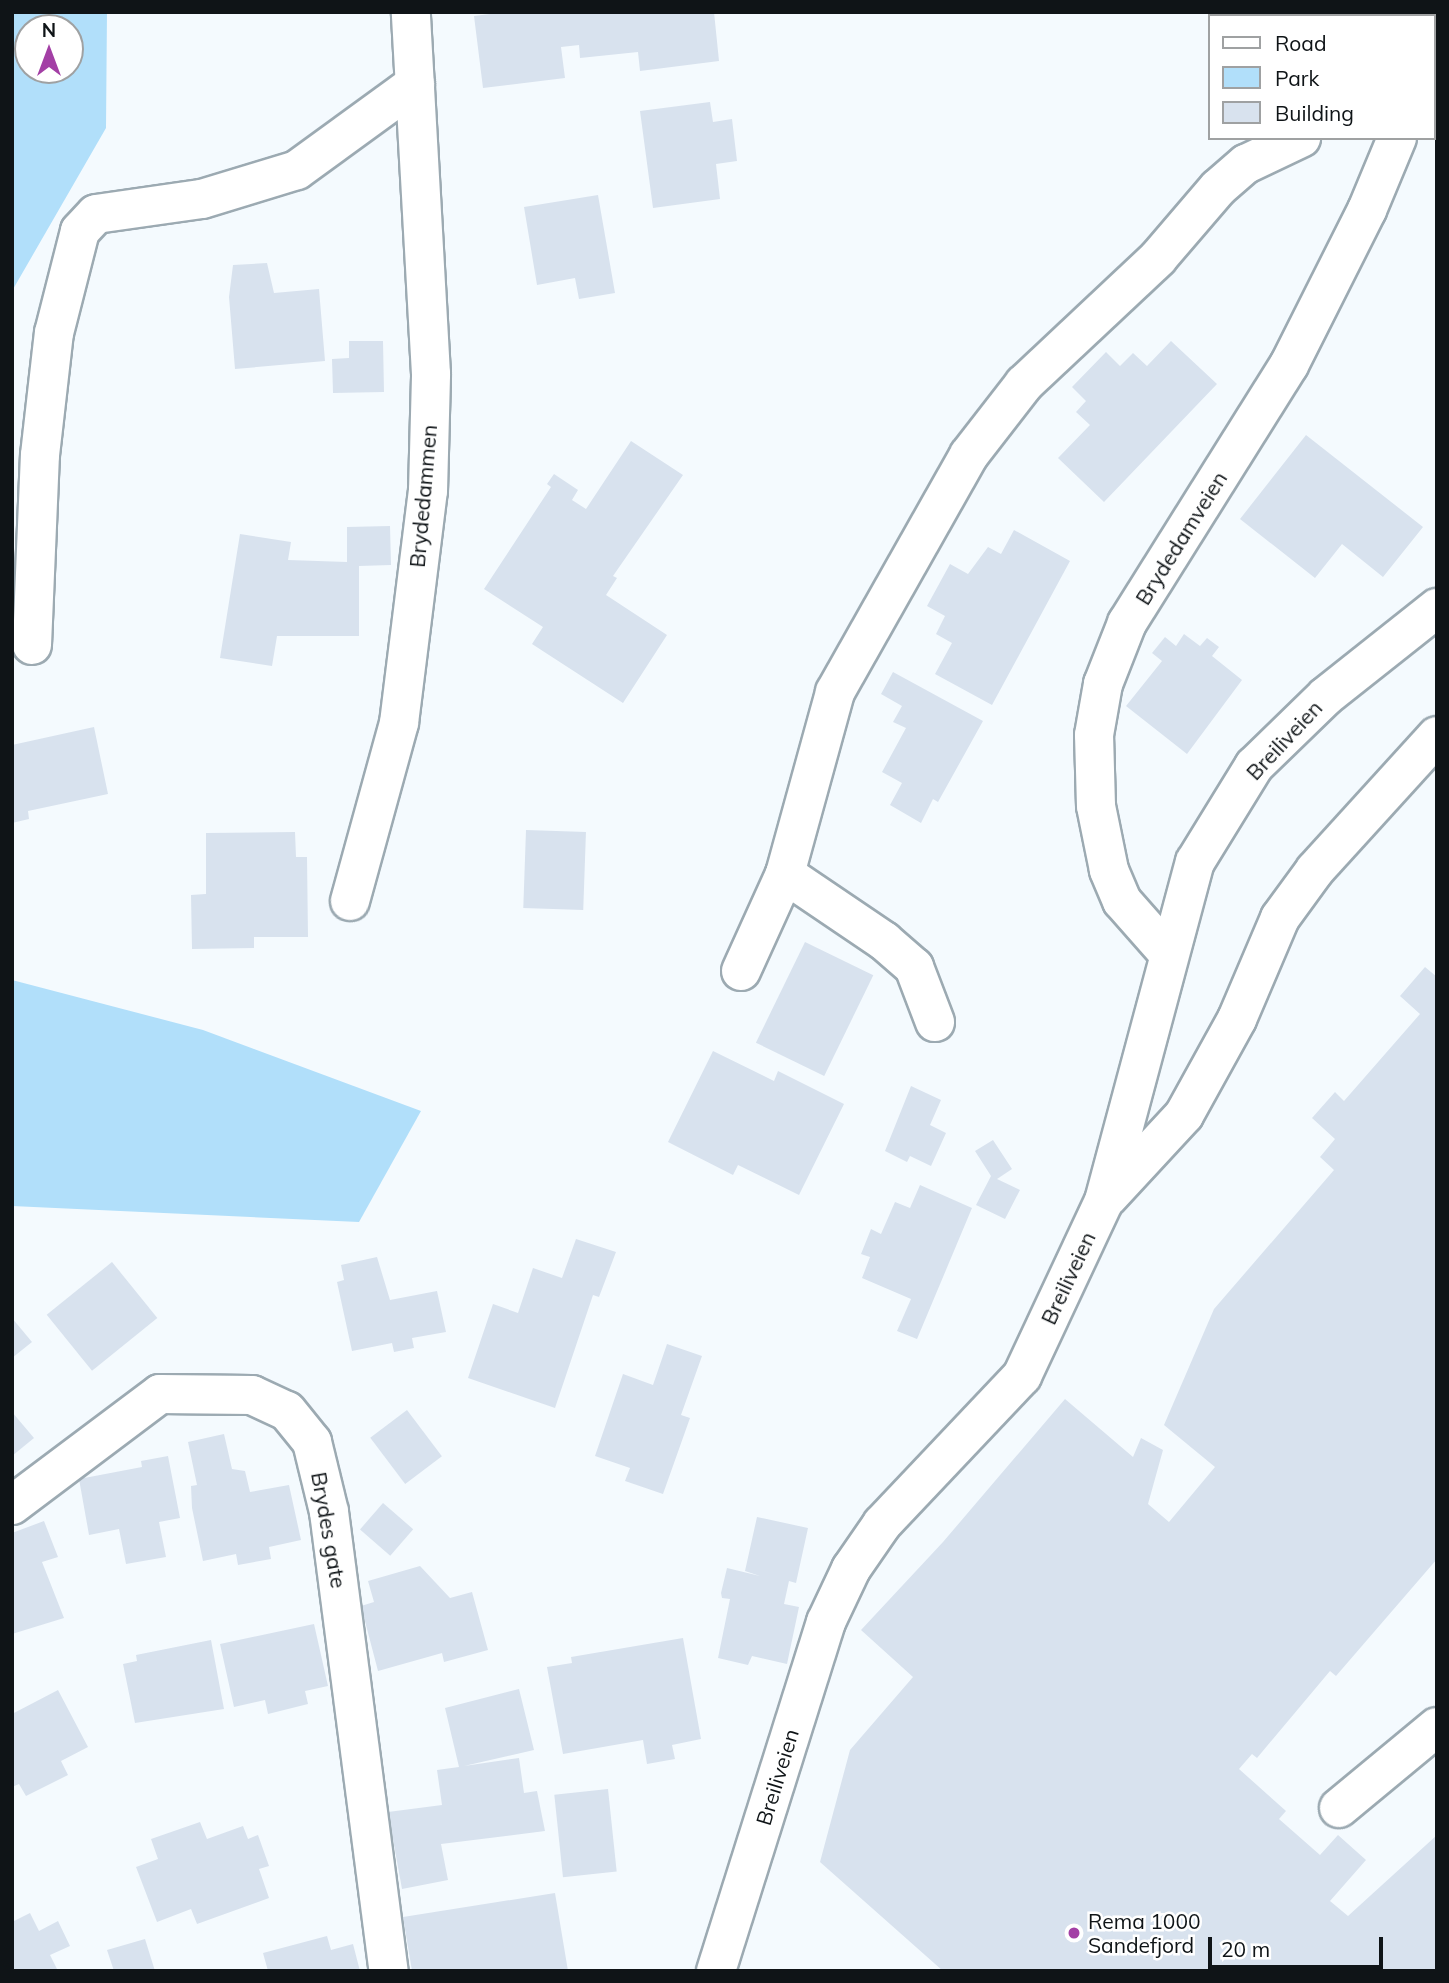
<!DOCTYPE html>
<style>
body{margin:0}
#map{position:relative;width:1449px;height:1983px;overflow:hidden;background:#f4fafe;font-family:Mulish,sans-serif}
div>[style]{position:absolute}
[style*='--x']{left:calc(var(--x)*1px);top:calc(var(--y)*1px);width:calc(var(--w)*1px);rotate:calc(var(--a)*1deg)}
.green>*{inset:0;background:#b1dffa}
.building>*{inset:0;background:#d8e2ee;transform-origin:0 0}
.roads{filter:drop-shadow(2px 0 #9caab2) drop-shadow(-2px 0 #9caab2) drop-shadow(0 2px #9caab2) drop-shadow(0 -2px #9caab2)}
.minor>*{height:38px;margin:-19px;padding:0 19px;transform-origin:19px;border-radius:19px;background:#fff}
.dots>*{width:19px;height:19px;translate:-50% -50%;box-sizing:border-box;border:4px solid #fff;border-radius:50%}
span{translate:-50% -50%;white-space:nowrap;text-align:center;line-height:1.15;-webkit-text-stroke:5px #fff;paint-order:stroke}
.street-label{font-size:21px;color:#0f1417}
.poi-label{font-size:21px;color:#0f1417}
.left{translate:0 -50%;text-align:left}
.frame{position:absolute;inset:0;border:14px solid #0f1417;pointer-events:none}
.legend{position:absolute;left:1208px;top:14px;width:228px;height:126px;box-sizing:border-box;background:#fff;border:2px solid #9fa1a2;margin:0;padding:9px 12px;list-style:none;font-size:21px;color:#0f1417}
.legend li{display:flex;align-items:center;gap:14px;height:35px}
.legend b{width:35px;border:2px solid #9fa1a2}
.north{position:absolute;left:14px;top:14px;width:70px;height:70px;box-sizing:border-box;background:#fff;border:2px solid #9fa1a2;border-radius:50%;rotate:0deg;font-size:19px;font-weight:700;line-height:28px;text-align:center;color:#0f1417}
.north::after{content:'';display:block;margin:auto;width:24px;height:32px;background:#a33fa5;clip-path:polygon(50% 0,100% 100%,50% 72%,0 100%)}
.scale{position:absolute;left:1208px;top:1937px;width:175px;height:32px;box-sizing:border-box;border:4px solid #0f1417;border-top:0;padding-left:9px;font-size:21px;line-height:24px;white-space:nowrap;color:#0f1417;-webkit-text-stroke:5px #fff;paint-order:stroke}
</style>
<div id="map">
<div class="green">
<i style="clip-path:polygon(evenodd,12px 12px,107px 12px,106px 128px,12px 291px,12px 12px,28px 28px,70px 28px,70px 70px,28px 70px,28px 28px)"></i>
<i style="clip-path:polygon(12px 980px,203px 1030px,421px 1111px,359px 1222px,12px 1206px)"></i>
</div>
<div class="building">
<i style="clip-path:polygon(506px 12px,714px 12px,719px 61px,640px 71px,638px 52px,580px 58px,579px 45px,561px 47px,565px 78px,483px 88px,474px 16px)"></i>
<i style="clip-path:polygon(710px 102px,713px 122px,732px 119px,737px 161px,716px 164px,720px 199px,653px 208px,640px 111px)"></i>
<i style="clip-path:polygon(598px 195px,615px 293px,579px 299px,575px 278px,537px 285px,524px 207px)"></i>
<i style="clip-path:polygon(267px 263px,274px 293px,319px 289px,325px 361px,235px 369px,229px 297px,233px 265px)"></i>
<i style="clip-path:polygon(349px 341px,383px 341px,384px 392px,333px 393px,332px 359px,349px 358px)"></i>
<i style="clip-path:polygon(1171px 341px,1217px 384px,1104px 502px,1058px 458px,1090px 425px,1076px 412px,1086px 401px,1072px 387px,1106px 352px,1120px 366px,1133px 353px,1147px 366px)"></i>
<i style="clip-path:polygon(1306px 435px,1423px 527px,1383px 577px,1342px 544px,1315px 578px,1240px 519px)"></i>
<i style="clip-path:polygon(631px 441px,683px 475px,613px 576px,617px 578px,606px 595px,667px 635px,623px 703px,532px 644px,543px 627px,484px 589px,551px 487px,547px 484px,554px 474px,578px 490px,572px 500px,586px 509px)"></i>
<i style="clip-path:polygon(390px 526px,391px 565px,359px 566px,359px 636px,277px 636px,272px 666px,220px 658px,240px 534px,291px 542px,288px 560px,347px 562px,347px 527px)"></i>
<i style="clip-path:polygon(1014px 530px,1070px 561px,992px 705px,935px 674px,952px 643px,936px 634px,945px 616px,927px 606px,950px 564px,968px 574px,988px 547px,1001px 554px)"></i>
<i style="clip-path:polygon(1184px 634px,1200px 646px,1207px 638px,1219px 647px,1212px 656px,1242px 680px,1187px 754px,1126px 706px,1162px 661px,1152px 653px,1165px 637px,1176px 646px)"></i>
<i style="clip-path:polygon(893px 672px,983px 721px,938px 802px,933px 799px,921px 823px,890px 805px,902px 783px,882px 772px,906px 728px,893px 722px,902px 706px,881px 694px)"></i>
<i style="clip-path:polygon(94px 727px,108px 794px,28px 811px,29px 819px,12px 823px,12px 745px)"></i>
<i style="left:526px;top:830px;width:60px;height:78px;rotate:2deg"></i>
<i style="clip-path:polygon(295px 832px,296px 857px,307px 857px,308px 937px,254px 937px,254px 948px,192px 949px,191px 895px,206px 894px,206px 833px)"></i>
<i style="left:805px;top:942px;width:76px;height:112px;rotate:26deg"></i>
<i style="clip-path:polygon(1425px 967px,1437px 977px,1437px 1559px,1336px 1676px,1330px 1671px,1257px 1758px,1252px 1754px,1239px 1769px,1286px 1811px,1279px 1819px,1320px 1855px,1338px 1835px,1366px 1860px,1330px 1901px,1348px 1916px,1437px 1835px,1437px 1971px,943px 1971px,820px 1862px,850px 1750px,913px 1677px,861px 1630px,943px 1542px,1065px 1399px,1133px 1457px,1141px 1438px,1163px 1450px,1148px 1504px,1169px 1522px,1215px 1467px,1164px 1425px,1214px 1309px,1334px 1170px,1320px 1157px,1335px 1139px,1312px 1118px,1335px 1092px,1344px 1101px,1420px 1014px,1400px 996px)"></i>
<i style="clip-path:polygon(713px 1051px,774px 1081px,778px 1071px,844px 1104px,799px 1195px,738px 1165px,733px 1175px,668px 1142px)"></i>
<i style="clip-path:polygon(911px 1086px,941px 1100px,930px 1125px,946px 1133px,931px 1166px,910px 1156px,907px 1162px,885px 1151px)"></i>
<i style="clip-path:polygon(993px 1140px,1012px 1169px,997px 1179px,1020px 1190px,1005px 1219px,976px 1205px,991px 1176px,975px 1151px)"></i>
<i style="clip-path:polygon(920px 1185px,972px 1208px,917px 1339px,897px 1331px,911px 1299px,862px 1278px,870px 1257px,861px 1254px,871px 1229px,881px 1234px,895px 1202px,910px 1208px)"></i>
<i style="clip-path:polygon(576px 1239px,616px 1252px,599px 1297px,593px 1295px,555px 1408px,468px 1378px,493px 1304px,518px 1313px,533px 1268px,562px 1278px)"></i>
<i style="clip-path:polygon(377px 1257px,390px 1300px,437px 1291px,446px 1332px,412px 1338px,414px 1348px,394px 1352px,392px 1343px,352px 1351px,337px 1282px,344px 1280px,341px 1265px)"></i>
<i style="left:112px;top:1262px;width:72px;height:84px;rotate:51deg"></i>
<i style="clip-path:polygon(12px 1318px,32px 1342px,12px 1358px)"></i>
<i style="clip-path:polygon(667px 1344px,702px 1356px,681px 1415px,690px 1418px,663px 1494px,625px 1481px,630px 1468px,595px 1456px,623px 1374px,653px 1385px)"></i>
<i style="left:407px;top:1410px;width:58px;height:46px;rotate:53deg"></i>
<i style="clip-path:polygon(12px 1412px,34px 1438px,12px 1456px)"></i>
<i style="clip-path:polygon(224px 1434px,232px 1469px,245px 1471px,250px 1492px,289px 1485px,301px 1540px,269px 1547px,271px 1559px,238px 1565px,236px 1554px,203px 1561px,192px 1508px,191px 1486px,197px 1485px,188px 1442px)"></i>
<i style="clip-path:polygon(168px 1456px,180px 1518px,159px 1522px,166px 1557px,126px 1564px,119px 1529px,89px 1535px,79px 1479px,142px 1467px,141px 1461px)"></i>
<i style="left:383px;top:1503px;width:40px;height:35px;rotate:41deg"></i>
<i style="clip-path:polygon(757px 1517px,808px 1528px,796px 1583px,789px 1581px,784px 1604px,799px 1607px,787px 1664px,752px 1656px,748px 1665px,718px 1658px,730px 1599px,722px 1598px,721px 1593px,727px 1568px,760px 1576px,745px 1571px)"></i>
<i style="clip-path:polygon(44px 1521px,58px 1557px,42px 1562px,64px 1618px,12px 1634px,12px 1533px)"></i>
<i style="clip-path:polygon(420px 1566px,450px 1598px,472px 1592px,488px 1650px,444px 1662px,442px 1653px,378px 1671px,361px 1606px,374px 1602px,368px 1581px)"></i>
<i style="clip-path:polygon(314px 1624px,328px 1686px,305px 1691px,308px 1704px,268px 1714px,265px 1700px,234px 1707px,220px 1644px)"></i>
<i style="clip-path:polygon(683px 1638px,701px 1739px,672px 1745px,675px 1759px,647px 1764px,643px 1740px,563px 1754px,547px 1667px,572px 1663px,571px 1657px)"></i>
<i style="clip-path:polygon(211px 1640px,224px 1709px,135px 1723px,123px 1664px,137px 1661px,136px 1655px)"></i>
<i style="clip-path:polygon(519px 1689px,534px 1750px,464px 1766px,519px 1758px,524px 1793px,537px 1791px,545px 1831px,441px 1844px,448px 1880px,402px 1889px,388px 1812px,442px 1805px,437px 1770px,459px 1767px,445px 1708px)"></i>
<i style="clip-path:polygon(58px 1690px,88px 1747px,61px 1761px,68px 1775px,26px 1796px,19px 1784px,12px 1787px,12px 1714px)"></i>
<i style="left:608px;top:1789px;width:83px;height:54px;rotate:84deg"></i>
<i style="clip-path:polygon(200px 1822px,207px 1839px,243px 1826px,248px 1839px,258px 1835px,269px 1866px,259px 1869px,269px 1898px,197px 1924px,191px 1909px,157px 1922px,136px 1867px,158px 1859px,151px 1839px)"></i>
<i style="clip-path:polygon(555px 1893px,568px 1971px,412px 1971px,403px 1917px)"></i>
<i style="clip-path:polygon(30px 1913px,39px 1931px,58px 1921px,70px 1946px,50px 1955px,58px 1971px,12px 1971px,12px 1922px)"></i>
<i style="clip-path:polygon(327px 1936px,331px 1950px,353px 1944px,360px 1971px,268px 1971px,263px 1953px)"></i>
<i style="clip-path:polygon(145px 1939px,155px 1971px,114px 1971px,107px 1950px)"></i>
</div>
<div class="roads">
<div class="minor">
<i style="--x:1421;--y:16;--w:4;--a:-90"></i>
<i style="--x:32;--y:645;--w:190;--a:-87.6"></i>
<i style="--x:40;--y:455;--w:123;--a:-83.5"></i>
<i style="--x:54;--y:333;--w:105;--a:-75.7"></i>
<i style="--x:80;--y:231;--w:23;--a:-47"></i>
<i style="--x:96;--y:214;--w:107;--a:-8.1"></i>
<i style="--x:202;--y:199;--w:99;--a:-17"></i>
<i style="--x:297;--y:170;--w:146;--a:-36.1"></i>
<i style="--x:785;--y:874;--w:120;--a:34.1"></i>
<i style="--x:884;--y:941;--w:40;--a:41"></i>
<i style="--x:914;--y:967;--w:59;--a:69.1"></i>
<i style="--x:350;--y:901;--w:185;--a:-74.6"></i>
<i style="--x:399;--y:723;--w:234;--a:-82.9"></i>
<i style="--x:428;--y:491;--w:117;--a:-88.5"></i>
<i style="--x:431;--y:374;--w:363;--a:-93.2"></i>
<i style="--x:1167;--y:952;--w:68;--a:-131.4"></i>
<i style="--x:1122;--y:901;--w:34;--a:-113"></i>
<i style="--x:1109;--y:870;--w:65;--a:-101.5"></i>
<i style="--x:1096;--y:806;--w:71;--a:-91.6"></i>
<i style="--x:1094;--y:735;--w:52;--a:-80"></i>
<i style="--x:1103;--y:684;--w:66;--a:-68.5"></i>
<i style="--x:1127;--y:623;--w:305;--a:-57.9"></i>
<i style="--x:1289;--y:365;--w:174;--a:-63.3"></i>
<i style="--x:1367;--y:210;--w:78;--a:-67.4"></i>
<i style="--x:741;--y:971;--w:107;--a:-65.6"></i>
<i style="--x:785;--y:874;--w:189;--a:-74.6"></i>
<i style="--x:835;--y:692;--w:272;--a:-60.5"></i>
<i style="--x:969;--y:455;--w:90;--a:-52.2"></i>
<i style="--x:1024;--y:384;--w:184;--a:-43.2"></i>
<i style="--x:1158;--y:258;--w:92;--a:-49.4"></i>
<i style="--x:1218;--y:188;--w:37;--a:-41"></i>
<i style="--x:1246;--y:164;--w:61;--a:-25.3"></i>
<i style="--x:1108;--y:1197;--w:112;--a:-47.2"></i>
<i style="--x:1184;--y:1115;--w:110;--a:-61.1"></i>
<i style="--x:1237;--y:1019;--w:110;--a:-66.9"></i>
<i style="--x:1280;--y:918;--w:59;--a:-53.9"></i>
<i style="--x:1315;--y:870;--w:181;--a:-47.7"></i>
<i style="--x:12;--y:1505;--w:185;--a:-36.9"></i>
<i style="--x:160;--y:1394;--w:92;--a:0.6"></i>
<i style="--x:252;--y:1395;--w:38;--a:25"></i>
<i style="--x:287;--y:1411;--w:40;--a:51"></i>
<i style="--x:312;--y:1442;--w:72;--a:76.3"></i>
<i style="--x:329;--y:1512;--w:463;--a:82.6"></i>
<i style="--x:1339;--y:1808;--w:127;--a:-39.6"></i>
<i style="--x:716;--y:1971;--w:366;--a:-72.5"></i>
<i style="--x:826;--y:1622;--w:59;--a:-64.7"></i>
<i style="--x:851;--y:1569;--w:55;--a:-55.4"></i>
<i style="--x:882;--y:1524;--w:204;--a:-46.6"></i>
<i style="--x:1022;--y:1376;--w:193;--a:-64.9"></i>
<i style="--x:1104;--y:1201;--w:351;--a:-75"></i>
<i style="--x:1195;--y:862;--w:113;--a:-58.4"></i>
<i style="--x:1254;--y:766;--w:100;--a:-44.2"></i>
<i style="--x:1326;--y:696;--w:142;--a:-38.4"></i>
</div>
</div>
<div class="dots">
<i style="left:1074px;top:1933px;background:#a33fa5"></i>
</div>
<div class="street-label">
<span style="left:423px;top:496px;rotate:-85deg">Brydedammen</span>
<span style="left:1181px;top:538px;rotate:-58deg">Brydedamveien</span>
<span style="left:1284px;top:740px;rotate:-47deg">Breiliveien</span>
<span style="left:1068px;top:1278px;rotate:-65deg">Breiliveien</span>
<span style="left:329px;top:1530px;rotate:80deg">Brydes gate</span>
<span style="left:777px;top:1777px;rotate:-73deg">Breiliveien</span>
</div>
<div class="poi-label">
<span class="left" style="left:1088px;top:1933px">Rema 1000<br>Sandefjord</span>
</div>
<div class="frame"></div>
<ul class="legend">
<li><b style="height:9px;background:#fff"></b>Road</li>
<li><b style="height:19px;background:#b1dffa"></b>Park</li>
<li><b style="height:19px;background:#d8e2ee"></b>Building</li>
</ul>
<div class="north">N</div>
<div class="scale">20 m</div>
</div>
